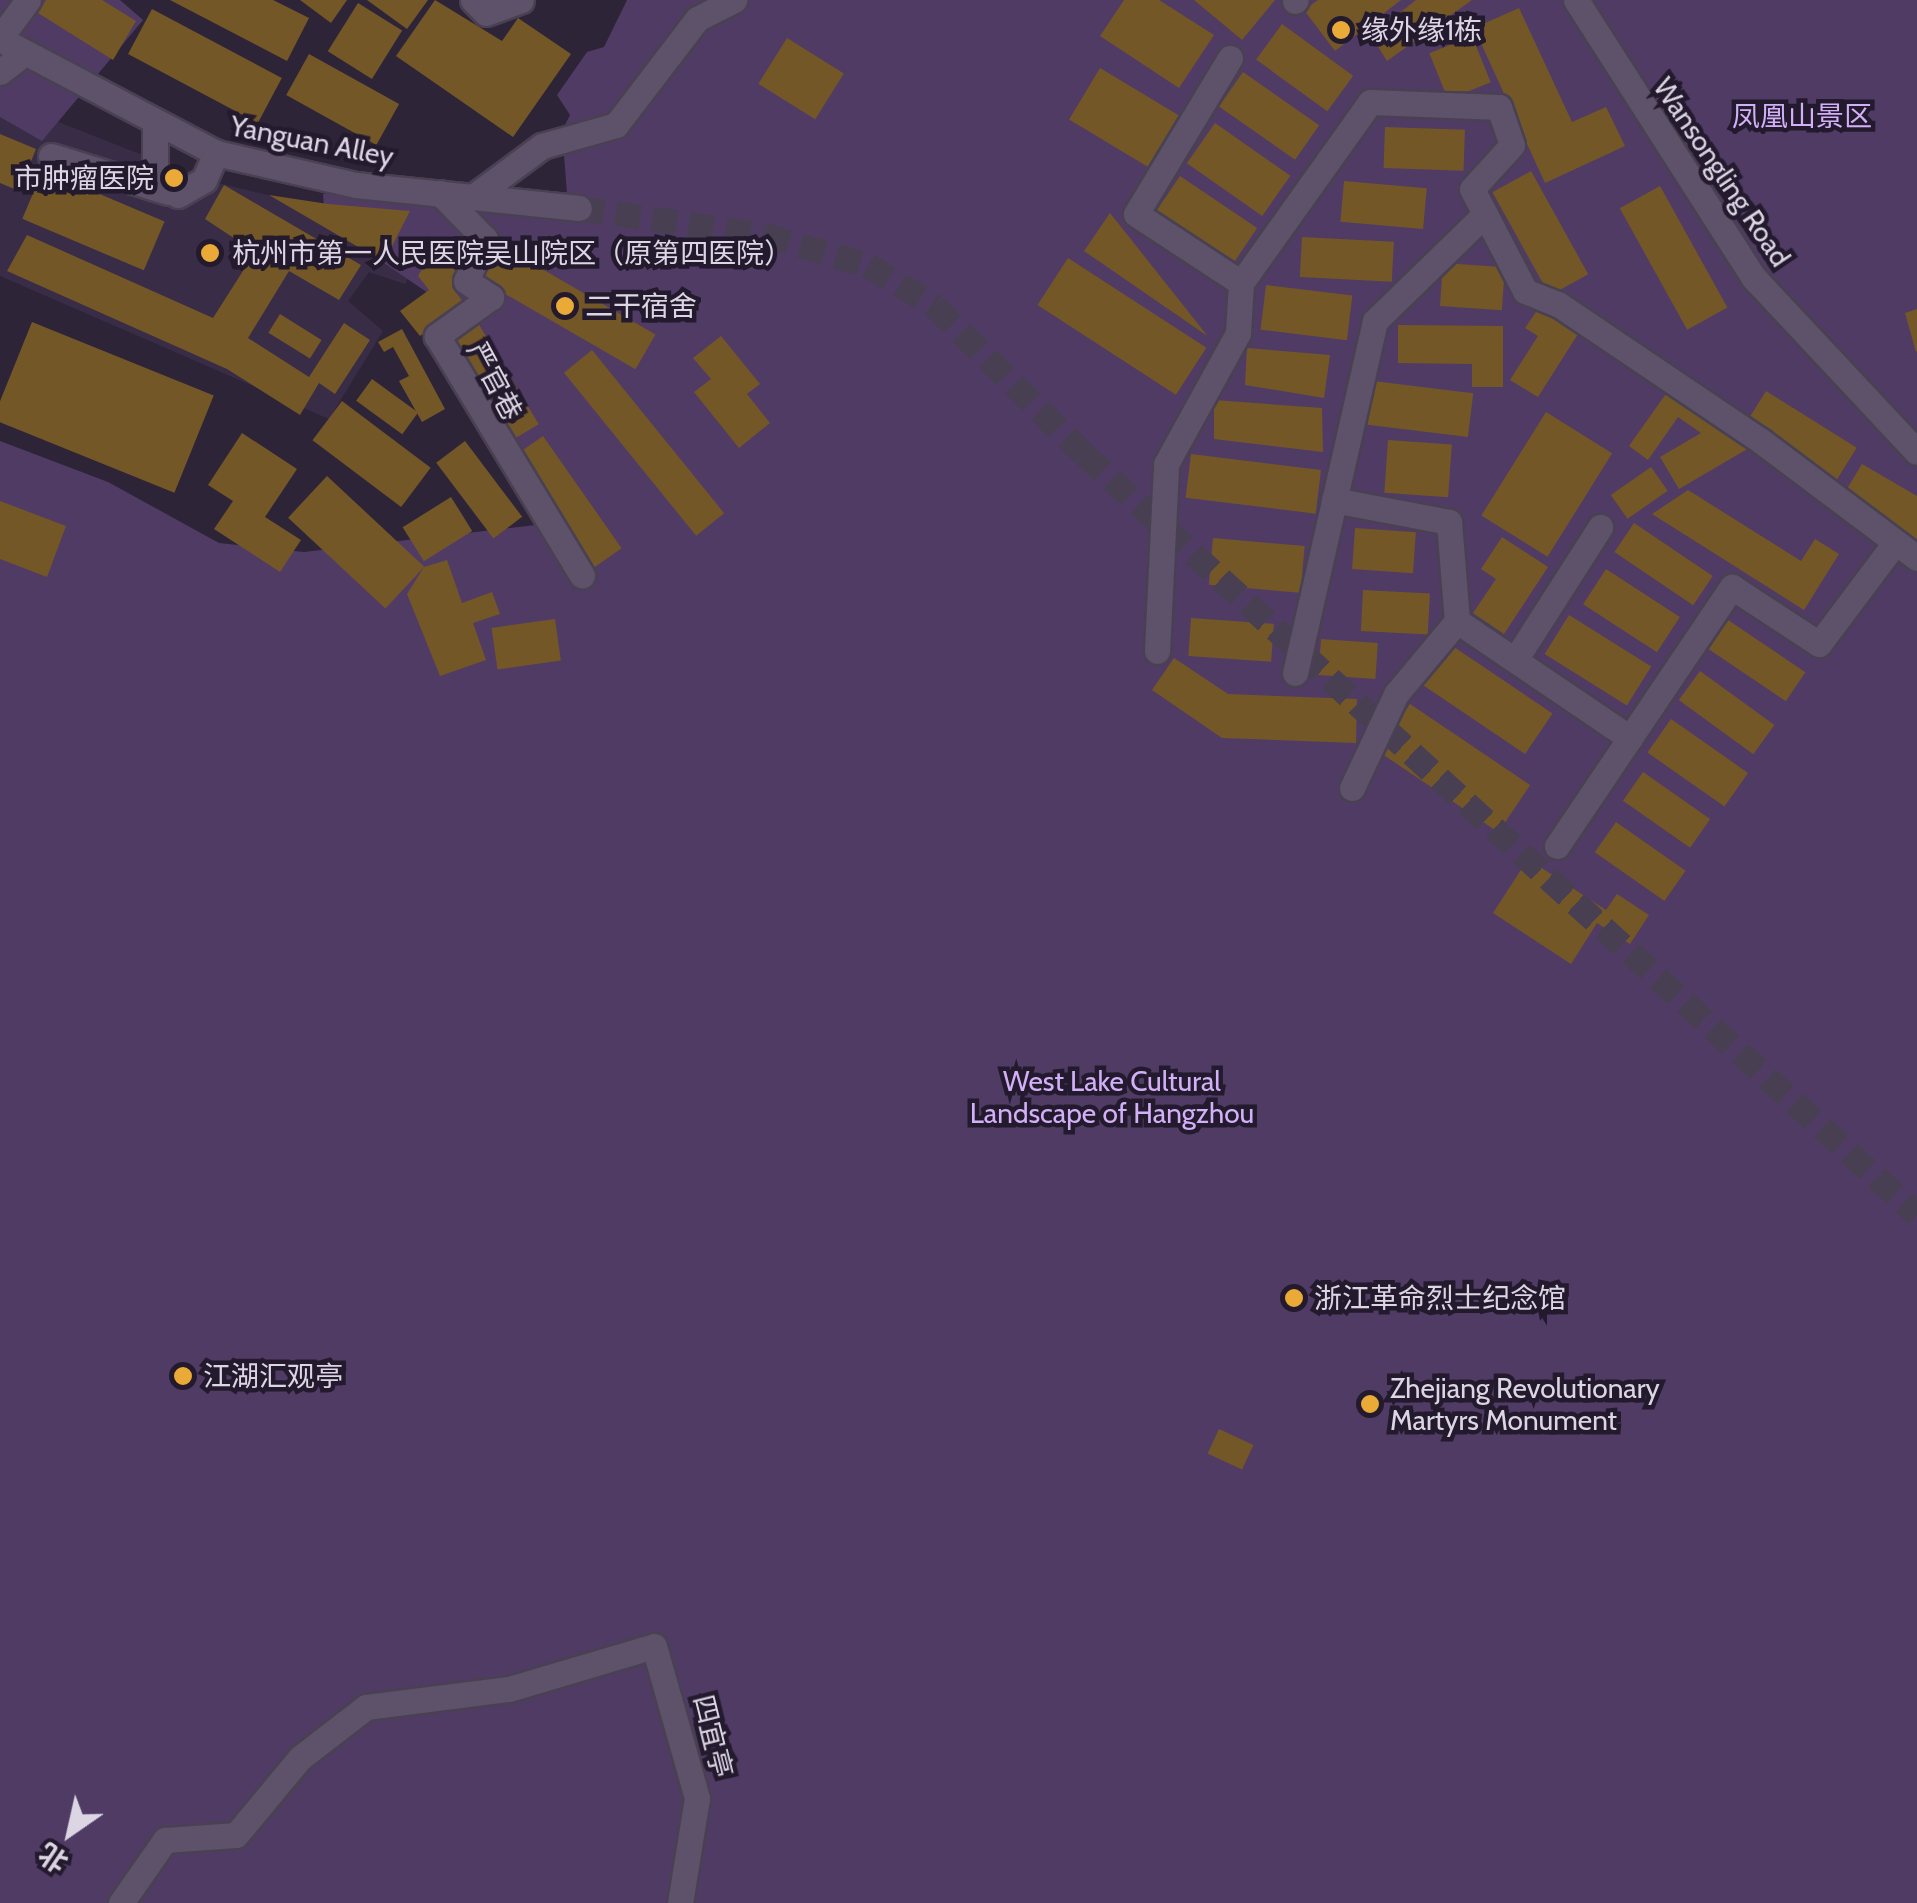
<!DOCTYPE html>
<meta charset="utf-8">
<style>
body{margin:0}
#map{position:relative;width:1917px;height:1903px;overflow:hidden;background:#2e2438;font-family:Cabin,"Noto Sans SC",sans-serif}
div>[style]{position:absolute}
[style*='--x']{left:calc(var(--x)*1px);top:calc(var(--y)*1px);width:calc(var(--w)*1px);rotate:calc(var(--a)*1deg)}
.built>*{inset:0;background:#392c47}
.green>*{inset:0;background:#503b65}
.building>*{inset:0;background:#745727;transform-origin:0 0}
.minor-tunnel>*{height:25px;margin-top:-12.5px;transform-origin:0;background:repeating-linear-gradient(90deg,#483f52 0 25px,transparent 0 37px)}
.roads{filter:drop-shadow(2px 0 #494152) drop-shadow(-2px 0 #494152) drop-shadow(0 2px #494152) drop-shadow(0 -2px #494152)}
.minor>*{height:25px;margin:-12.5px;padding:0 12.5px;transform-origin:12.5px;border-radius:12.5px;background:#5d5269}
.dots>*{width:28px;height:28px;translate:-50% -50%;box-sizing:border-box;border:5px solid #241a2e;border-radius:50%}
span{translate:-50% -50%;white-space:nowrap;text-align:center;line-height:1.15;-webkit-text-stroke:9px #241a2e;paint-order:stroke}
.poi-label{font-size:28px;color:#dcd6e4}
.left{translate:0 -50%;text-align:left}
.right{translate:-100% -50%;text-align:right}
.park-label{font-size:28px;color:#d2b0f7}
.street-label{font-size:28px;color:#dcd6e4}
.north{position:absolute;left:20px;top:1783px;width:100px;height:100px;-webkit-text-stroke:8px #241a2e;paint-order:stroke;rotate:214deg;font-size:28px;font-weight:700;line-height:40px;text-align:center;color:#dcd6e4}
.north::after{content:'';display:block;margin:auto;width:35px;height:45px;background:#dcd6e4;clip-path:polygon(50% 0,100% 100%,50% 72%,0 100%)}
</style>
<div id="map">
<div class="built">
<i style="clip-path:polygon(0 99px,206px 180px,430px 235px,405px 284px,369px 272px,348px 301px,383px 331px,329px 419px,0 276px)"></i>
</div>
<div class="green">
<i style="clip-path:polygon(0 0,120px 0,143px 20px,42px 141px,0 117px)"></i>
<i style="clip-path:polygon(627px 0,1917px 0,1917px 1903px,0 1903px,0 441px,108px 482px,219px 543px,304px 552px,544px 524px,416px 325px,434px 297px,325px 223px,323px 194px,567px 193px,562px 131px,570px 115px,557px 95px,587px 52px,604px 47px)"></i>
</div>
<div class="building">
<i style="clip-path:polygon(46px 0,102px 0,136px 21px,113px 60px,38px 13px)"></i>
<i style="clip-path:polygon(170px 0,273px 0,309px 18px,287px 61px)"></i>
<i style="clip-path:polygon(300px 0,347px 0,331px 23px)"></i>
<i style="clip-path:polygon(367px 0,428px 0,407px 29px)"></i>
<i style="clip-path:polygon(435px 0,502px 41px,518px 18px,571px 54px,513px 137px,396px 56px)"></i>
<i style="clip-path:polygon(1124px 0,1159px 0,1214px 35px,1179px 88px,1100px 36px)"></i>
<i style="clip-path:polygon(1194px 0,1275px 0,1242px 40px)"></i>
<i style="clip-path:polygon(1318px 0,1401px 0,1335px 51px,1304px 10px)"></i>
<i style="clip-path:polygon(1416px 0,1472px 0,1387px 61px,1371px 35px)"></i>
<i style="left:358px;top:3px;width:52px;height:57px;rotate:32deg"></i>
<i style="clip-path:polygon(1519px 8px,1572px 122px,1606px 107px,1625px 146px,1545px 183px,1474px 28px)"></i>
<i style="left:152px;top:9px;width:147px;height:51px;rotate:28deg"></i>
<i style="left:1282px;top:24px;width:88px;height:44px;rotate:36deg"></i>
<i style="left:1472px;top:36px;width:50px;height:46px;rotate:68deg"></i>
<i style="left:787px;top:38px;width:67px;height:54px;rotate:32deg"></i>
<i style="left:309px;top:54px;width:103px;height:47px;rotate:29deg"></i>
<i style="left:1100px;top:68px;width:98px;height:60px;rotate:31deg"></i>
<i style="left:1243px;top:72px;width:93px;height:42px;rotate:35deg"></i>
<i style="left:1215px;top:123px;width:92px;height:49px;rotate:35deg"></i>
<i style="left:1385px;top:127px;width:80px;height:41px;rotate:2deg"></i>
<i style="clip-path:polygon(0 134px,36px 149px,19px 191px,0 183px)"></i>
<i style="left:43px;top:170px;width:132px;height:53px;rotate:23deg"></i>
<i style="left:1531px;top:171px;width:118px;height:44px;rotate:61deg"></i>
<i style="left:1180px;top:176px;width:93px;height:52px;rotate:34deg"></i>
<i style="left:1344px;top:181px;width:83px;height:41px;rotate:5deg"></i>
<i style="clip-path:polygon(224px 185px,361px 265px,339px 300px,289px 271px,248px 338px,309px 377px,344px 323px,370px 340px,335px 394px,319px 383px,300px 415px,227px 369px,7px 271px,27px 235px,213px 318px,255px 252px,205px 219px)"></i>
<i style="left:1660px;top:186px;width:139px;height:46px;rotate:61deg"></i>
<i style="clip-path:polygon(269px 195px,328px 204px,410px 211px,384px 262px)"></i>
<i style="clip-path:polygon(1110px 213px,1206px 334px,1206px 335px,1084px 251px)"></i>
<i style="left:1302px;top:237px;width:92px;height:40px;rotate:3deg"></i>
<i style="left:497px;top:243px;width:183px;height:40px;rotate:30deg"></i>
<i style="clip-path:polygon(430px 255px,460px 272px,452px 287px,463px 302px,420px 336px,400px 311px,429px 290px,418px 276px)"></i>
<i style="left:1068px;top:258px;width:165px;height:56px;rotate:33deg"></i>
<i style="left:1443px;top:263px;width:62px;height:43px;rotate:4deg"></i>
<i style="left:1266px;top:285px;width:87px;height:45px;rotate:7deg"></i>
<i style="clip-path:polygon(1538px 309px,1578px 334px,1538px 397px,1510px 380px,1538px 336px,1525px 328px)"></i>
<i style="clip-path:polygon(1917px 309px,1917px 351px,1916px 352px,1905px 313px)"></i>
<i style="left:280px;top:314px;width:49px;height:22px;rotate:32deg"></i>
<i style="left:32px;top:322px;width:196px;height:105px;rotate:22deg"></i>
<i style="left:478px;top:323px;width:118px;height:31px;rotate:59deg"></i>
<i style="clip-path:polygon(1398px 325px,1503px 326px,1503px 387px,1472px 387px,1472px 364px,1398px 363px)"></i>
<i style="clip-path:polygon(402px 329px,445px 409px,422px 422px,399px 381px,409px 376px,393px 347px,384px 352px,378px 342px)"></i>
<i style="clip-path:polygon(721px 336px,760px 384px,747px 394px,770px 423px,739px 448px,694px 392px,711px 379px,693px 358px)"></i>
<i style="clip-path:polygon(1247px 348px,1330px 355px,1324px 398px,1245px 385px)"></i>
<i style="left:592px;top:350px;width:210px;height:36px;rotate:51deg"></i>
<i style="left:372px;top:379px;width:57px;height:27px;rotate:36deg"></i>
<i style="left:1373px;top:381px;width:101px;height:44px;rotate:7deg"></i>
<i style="clip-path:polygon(1675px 381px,1761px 441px,1679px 489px,1660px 457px,1701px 433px,1678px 417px,1648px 460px,1629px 446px)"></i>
<i style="left:1766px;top:391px;width:107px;height:38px;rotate:32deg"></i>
<i style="clip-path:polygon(1214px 400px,1322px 408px,1323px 452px,1214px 439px)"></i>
<i style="left:342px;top:401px;width:111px;height:49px;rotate:37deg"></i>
<i style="left:1546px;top:412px;width:78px;height:122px;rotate:32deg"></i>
<i style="clip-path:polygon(242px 433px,297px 469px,265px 517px,301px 540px,280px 572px,214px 529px,233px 501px,208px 485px)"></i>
<i style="left:543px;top:436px;width:137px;height:34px;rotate:55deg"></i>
<i style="left:1388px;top:440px;width:64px;height:53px;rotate:4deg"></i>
<i style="left:465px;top:441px;width:95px;height:36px;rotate:53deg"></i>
<i style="left:1191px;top:454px;width:131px;height:44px;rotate:7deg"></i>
<i style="clip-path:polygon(1862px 464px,1917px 496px,1917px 541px,1842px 497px)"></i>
<i style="left:1651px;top:467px;width:29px;height:49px;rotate:55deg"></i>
<i style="left:327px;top:476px;width:133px;height:57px;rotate:43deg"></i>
<i style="clip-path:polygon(1688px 490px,1801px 561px,1815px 539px,1839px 554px,1804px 610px,1652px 514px)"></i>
<i style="left:451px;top:497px;width:40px;height:57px;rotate:58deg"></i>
<i style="clip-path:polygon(0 501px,66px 526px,47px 577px,0 559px)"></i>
<i style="left:1634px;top:523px;width:95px;height:35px;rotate:34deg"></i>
<i style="left:1355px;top:528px;width:61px;height:41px;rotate:4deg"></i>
<i style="clip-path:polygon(1502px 537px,1548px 567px,1504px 634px,1473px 613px,1496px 579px,1481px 569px)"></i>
<i style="left:1213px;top:538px;width:92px;height:47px;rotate:5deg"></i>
<i style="clip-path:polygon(447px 560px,462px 603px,492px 592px,500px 614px,473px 623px,486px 660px,440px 676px,407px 594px,424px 567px)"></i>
<i style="left:1606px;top:569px;width:88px;height:42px;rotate:33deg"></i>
<i style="left:1363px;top:590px;width:67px;height:41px;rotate:3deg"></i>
<i style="left:1569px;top:615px;width:97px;height:46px;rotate:32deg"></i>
<i style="left:1191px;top:618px;width:83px;height:38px;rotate:4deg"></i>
<i style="left:1725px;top:618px;width:97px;height:35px;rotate:34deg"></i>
<i style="left:555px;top:619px;width:42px;height:64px;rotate:82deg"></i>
<i style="left:1321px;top:639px;width:57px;height:36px;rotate:4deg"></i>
<i style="left:1448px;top:643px;width:126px;height:49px;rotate:34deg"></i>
<i style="clip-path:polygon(1174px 658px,1228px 694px,1357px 699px,1356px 743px,1222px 738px,1152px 690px)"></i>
<i style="left:1700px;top:671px;width:92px;height:36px;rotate:36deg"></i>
<i style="left:1410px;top:704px;width:145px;height:57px;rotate:34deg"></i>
<i style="left:1671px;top:719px;width:94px;height:41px;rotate:35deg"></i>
<i style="left:1643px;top:772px;width:82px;height:35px;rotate:35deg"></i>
<i style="left:1616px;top:822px;width:85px;height:37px;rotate:35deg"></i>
<i style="clip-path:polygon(1528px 859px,1606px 910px,1617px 894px,1649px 915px,1630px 944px,1597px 923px,1571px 964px,1493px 913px)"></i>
<i style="left:1219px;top:1429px;width:38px;height:27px;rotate:25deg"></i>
</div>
<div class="minor-tunnel">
<i style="--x:579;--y:208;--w:188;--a:8.3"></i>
<i style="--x:765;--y:235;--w:107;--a:16.2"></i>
<i style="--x:868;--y:265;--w:79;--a:31.5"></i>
<i style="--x:935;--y:306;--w:210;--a:44.8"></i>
<i style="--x:1084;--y:454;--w:1128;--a:42.38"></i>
</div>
<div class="roads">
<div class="minor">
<i style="--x:473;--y:0;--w:18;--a:45"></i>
<i style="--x:486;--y:13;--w:37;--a:-20"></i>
<i style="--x:1576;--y:0;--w:330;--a:57.4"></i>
<i style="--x:1754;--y:278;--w:238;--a:46.9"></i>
<i style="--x:1295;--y:1;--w:1;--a:-45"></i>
<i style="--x:0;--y:38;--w:47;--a:-53.6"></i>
<i style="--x:0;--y:39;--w:244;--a:27.8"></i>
<i style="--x:216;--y:153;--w:144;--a:12.9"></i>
<i style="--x:356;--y:185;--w:224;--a:5.9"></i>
<i style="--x:1230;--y:58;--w:182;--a:121.1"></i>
<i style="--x:1136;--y:214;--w:126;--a:33.3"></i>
<i style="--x:1241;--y:283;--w:222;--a:-54.5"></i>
<i style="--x:1370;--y:102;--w:129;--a:2.2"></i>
<i style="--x:1499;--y:107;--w:40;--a:71.1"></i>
<i style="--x:1512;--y:145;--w:59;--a:132.3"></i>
<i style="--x:1472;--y:189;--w:115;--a:62.5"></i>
<i style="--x:1525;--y:291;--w:35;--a:22"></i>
<i style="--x:1558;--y:304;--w:245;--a:34"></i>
<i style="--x:1761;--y:441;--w:195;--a:36.9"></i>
<i style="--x:0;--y:72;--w:29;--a:-38"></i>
<i style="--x:155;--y:121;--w:59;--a:90"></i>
<i style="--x:155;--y:180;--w:27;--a:33"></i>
<i style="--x:178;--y:195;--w:30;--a:-30"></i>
<i style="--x:204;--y:180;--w:30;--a:-66"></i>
<i style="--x:51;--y:156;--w:122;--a:17.1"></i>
<i style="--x:440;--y:193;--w:64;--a:45.6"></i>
<i style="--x:485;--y:239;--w:46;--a:114.3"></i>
<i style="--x:466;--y:281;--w:30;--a:33"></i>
<i style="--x:491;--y:297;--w:67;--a:144.2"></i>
<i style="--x:437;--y:336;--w:280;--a:58.8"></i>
<i style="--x:473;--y:197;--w:86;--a:-36.5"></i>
<i style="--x:542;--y:146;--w:77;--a:-15.8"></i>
<i style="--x:616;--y:125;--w:133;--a:-52.6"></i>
<i style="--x:697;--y:19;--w:42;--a:-27.2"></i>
<i style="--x:1334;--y:500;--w:117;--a:10.8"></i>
<i style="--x:1449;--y:522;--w:99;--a:85.4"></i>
<i style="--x:1457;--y:621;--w:209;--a:34.1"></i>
<i style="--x:1157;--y:651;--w:187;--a:-87.2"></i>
<i style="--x:1166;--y:464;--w:149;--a:-61.2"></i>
<i style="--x:1238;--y:333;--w:50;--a:-86.6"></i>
<i style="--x:1515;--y:660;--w:158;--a:-57.4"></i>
<i style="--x:1295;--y:673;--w:361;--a:-77.2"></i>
<i style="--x:1375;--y:321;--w:153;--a:-44.2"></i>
<i style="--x:1352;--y:788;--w:104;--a:-64.9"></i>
<i style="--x:1396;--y:694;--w:95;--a:-50.1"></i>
<i style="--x:1557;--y:846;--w:313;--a:-56"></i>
<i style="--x:1732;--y:587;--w:104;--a:33.2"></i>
<i style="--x:1819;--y:644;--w:125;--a:-53.1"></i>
<i style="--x:121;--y:1903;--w:77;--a:-55.1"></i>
<i style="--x:165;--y:1840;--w:71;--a:-4"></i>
<i style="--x:236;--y:1835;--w:100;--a:-50.3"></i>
<i style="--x:300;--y:1758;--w:83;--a:-37.7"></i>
<i style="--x:366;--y:1707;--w:144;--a:-7.2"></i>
<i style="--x:509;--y:1689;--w:151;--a:-16.5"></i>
<i style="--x:654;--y:1646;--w:158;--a:74.2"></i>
<i style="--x:697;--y:1798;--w:106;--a:99.2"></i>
</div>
</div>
<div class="dots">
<i style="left:1341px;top:30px;background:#e9aa38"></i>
<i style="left:174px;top:178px;background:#e9aa38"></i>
<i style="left:210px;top:253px;background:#e9aa38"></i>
<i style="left:565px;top:306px;background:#e9aa38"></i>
<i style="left:1294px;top:1298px;background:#e9aa38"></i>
<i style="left:183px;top:1376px;background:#e9aa38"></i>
<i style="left:1370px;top:1404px;background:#e9aa38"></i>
</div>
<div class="poi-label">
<span class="left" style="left:1361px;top:30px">缘外缘1栋</span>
<span class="right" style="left:154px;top:178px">市肿瘤医院</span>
<span class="left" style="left:232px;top:253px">杭州市第一人民医院吴山院区（原第四医院）</span>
<span class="left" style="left:585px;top:306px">二干宿舍</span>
<span class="left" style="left:1314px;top:1298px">浙江革命烈士纪念馆</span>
<span class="left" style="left:203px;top:1376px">江湖汇观亭</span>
<span class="left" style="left:1390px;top:1404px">Zhejiang Revolutionary<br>Martyrs Monument</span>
</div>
<div class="park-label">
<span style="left:1802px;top:116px">凤凰山景区</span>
<span style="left:1112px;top:1097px">West Lake Cultural<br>Landscape of Hangzhou</span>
</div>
<div class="street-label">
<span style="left:312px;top:141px;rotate:11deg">Yanguan Alley</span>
<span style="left:1722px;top:172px;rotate:56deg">Wansongling Road</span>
<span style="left:495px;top:381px;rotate:62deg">严官巷</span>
<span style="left:713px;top:1736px;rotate:76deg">四宜亭</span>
</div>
<div class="north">北</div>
</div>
